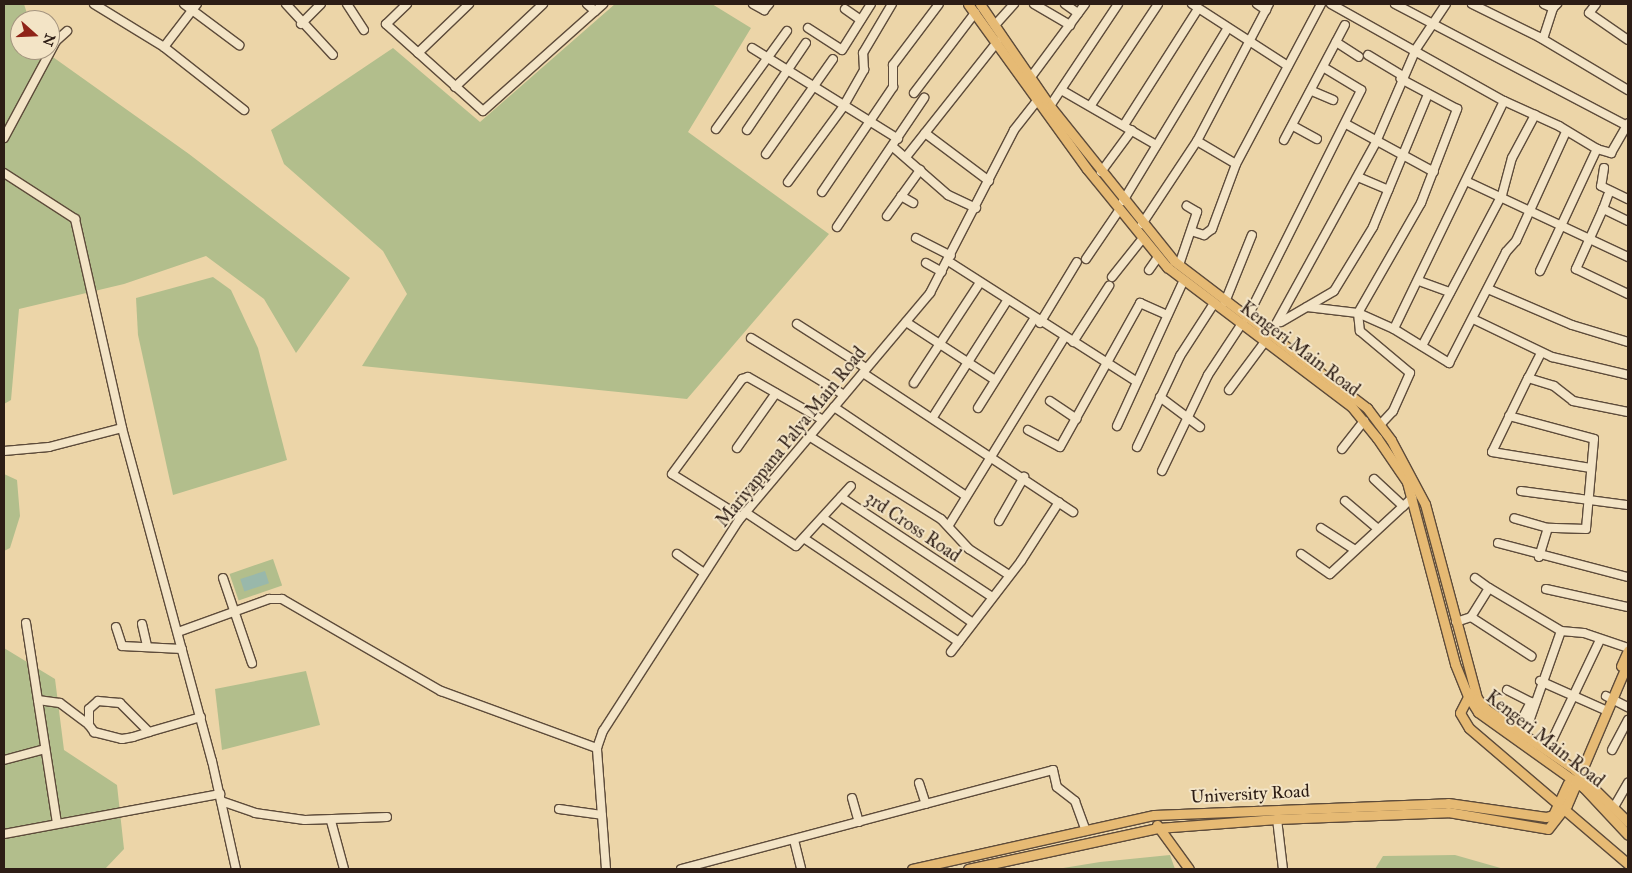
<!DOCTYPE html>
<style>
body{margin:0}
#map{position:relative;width:1632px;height:873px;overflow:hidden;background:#ecd5a8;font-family:"IM FELL Great Primer",serif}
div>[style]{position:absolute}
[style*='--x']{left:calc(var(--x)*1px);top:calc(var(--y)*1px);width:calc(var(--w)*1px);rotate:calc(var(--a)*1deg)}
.green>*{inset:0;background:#b2be8c;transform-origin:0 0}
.water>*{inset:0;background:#99b8ab;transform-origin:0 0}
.roads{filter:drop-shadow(1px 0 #5d4b3a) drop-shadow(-1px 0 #5d4b3a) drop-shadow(0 1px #5d4b3a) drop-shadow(0 -1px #5d4b3a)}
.minor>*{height:8px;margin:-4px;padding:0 4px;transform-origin:4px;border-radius:4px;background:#f3e4c6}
.major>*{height:9px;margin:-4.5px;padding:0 4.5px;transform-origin:4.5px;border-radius:4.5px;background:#e6ba74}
span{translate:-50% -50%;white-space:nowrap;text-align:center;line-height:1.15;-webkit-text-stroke:4px #f3e4c6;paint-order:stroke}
.street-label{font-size:18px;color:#2d1d15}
.frame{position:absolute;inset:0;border:5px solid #2d1d15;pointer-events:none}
.north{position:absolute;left:10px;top:10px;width:50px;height:50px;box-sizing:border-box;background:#f3e4c6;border:1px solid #a4947f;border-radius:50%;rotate:110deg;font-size:14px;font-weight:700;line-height:20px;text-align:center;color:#2d1d15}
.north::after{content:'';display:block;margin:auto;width:18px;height:22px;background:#8f2418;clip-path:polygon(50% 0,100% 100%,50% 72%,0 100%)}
</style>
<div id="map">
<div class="green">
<i style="clip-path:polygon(4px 4px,24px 4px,29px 20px,20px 20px,20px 50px,43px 50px,189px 154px,350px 278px,296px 353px,264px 299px,206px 256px,124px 284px,19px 309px,11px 400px,4px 404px)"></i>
<i style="clip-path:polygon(615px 4px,712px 4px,751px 28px,688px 132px,829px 234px,687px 399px,362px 366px,407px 294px,383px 251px,284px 164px,271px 130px,393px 48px,480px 122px)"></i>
<i style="clip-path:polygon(213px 277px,231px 290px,258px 348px,287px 460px,173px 495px,138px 335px,136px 298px)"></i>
<i style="clip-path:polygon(4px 474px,17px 480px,20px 516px,10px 548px,4px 551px)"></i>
<i style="left:273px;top:559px;width:28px;height:46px;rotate:71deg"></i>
<i style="clip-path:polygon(4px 648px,55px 679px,64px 750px,117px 785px,124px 849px,105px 869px,4px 869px)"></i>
<i style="clip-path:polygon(306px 671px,320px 725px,222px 750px,215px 689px)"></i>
<i style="clip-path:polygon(1170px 855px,1175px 869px,1057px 869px,1100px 862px)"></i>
<i style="clip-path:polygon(1455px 855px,1504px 869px,1375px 869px,1383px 856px)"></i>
</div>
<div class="water">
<i style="left:265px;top:571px;width:13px;height:26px;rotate:72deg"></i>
</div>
<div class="roads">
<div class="minor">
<i style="--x:94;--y:4;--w:82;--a:31.6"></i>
<i style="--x:164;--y:47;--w:102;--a:38.2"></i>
<i style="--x:184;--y:4;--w:69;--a:36.7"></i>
<i style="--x:286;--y:4;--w:69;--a:47.3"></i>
<i style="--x:347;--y:4;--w:31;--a:57"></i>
<i style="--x:407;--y:4;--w:29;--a:136"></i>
<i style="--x:386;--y:24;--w:130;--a:41.9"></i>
<i style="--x:483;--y:111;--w:161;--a:-41.7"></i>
<i style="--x:587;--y:4;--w:11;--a:41"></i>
<i style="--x:753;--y:4;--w:13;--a:29"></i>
<i style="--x:764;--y:10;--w:8;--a:-50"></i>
<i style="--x:1034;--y:4;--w:42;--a:30.3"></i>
<i style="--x:1065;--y:4;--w:16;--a:35"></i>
<i style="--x:1192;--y:4;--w:114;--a:32.9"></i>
<i style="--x:1257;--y:4;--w:11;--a:34"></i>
<i style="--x:1331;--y:4;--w:198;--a:29.3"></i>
<i style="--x:1395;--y:4;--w:262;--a:27.7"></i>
<i style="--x:1472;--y:4;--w:75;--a:26.2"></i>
<i style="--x:1539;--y:37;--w:104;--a:30.8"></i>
<i style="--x:1544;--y:4;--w:10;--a:24"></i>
<i style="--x:1553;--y:8;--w:6;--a:-45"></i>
<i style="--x:1596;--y:4;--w:11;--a:128"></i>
<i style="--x:1589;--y:13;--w:47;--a:34.7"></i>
<i style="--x:845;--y:9;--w:19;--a:35"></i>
<i style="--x:301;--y:24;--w:28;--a:-45"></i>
<i style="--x:996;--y:24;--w:27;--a:-48"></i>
<i style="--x:808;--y:28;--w:40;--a:32.9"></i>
<i style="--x:842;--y:50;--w:54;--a:-57.8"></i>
<i style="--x:1543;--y:39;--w:33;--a:-72"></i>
<i style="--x:1336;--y:42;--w:27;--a:33"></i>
<i style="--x:164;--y:47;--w:54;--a:-52.5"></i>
<i style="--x:752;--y:48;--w:172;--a:31.9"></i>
<i style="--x:418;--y:53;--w:71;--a:-43.9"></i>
<i style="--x:1368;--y:55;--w:41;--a:31"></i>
<i style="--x:1028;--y:81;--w:96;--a:-53.5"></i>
<i style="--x:455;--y:87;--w:121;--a:-43.3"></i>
<i style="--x:1063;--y:91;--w:108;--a:30.1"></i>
<i style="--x:1312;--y:91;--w:23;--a:23"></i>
<i style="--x:914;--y:93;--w:101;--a:-52.7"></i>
<i style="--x:1091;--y:105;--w:121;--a:-56.4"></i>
<i style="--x:1050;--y:106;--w:123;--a:-56.3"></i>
<i style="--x:1346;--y:124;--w:100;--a:28.6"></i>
<i style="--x:1124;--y:125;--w:138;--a:-57.5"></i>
<i style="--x:1295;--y:127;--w:25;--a:29"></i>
<i style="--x:716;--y:129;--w:121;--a:-54.1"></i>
<i style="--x:747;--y:130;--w:105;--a:-55.9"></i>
<i style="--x:925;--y:133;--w:80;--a:36.9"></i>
<i style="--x:4;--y:138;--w:110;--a:-61.8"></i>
<i style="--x:56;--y:41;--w:15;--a:-42"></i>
<i style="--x:1284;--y:140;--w:130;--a:-62.1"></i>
<i style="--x:1197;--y:141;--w:45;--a:30.5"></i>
<i style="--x:1236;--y:164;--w:181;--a:-62"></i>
<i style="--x:893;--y:147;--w:73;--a:41.1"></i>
<i style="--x:948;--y:195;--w:31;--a:25"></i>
<i style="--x:1597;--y:149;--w:15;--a:16"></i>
<i style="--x:1611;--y:153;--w:34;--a:-60"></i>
<i style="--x:766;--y:154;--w:116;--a:-54.8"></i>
<i style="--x:906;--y:157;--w:147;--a:-51.6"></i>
<i style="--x:1604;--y:168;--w:18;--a:99"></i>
<i style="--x:1601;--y:186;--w:30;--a:26"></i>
<i style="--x:1101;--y:172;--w:52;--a:-53.6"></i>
<i style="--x:4;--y:173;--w:85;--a:32.9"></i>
<i style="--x:75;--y:219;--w:214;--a:77.3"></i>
<i style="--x:122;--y:428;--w:345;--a:74.9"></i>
<i style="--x:212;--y:761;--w:111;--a:77.5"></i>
<i style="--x:1358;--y:177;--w:33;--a:23"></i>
<i style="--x:788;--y:182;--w:93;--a:-53.7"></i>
<i style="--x:843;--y:107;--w:43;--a:-60.4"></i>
<i style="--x:864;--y:70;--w:17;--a:-93"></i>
<i style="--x:863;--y:53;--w:57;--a:-59.4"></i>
<i style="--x:1468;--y:182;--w:177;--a:25.1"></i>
<i style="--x:822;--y:192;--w:127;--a:-55.9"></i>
<i style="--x:893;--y:87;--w:22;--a:-90"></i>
<i style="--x:893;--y:65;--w:76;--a:-53"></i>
<i style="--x:901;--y:196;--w:14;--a:30"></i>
<i style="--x:1123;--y:201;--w:201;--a:-58.8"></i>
<i style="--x:1603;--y:209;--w:15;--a:-70"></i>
<i style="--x:887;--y:216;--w:57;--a:-54.3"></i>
<i style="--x:1628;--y:221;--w:28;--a:-154"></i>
<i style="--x:1603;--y:209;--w:66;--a:114.2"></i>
<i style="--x:1576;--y:269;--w:58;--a:25.7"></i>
<i style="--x:1142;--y:224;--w:100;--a:-56.5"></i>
<i style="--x:1197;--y:141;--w:155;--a:-62.3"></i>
<i style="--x:837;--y:227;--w:156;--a:-56"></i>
<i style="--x:1191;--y:231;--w:14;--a:17"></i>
<i style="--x:1204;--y:235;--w:10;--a:-37"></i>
<i style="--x:1212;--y:229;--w:69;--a:-69.7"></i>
<i style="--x:916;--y:238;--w:39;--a:27"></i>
<i style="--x:1086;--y:259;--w:60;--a:-55.8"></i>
<i style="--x:948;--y:261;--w:223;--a:32.6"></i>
<i style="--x:926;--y:263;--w:18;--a:29"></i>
<i style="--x:1179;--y:265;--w:56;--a:-71.2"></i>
<i style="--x:1197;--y:212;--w:12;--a:-149"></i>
<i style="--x:1149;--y:270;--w:16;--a:-55"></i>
<i style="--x:1540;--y:271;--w:135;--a:-65"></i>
<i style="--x:1597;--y:149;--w:44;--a:-148.8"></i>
<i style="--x:1559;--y:126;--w:60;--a:-155.6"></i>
<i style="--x:1504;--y:101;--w:253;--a:115.8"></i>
<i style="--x:1394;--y:329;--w:65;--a:31.7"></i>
<i style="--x:1449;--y:363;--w:125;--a:-62.8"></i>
<i style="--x:1506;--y:252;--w:15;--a:-48"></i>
<i style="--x:1516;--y:241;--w:120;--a:-65.4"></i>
<i style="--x:1112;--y:277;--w:50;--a:-51.5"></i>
<i style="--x:1419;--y:281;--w:33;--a:20"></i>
<i style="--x:1488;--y:289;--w:91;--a:23.2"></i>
<i style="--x:1572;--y:325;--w:59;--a:16.9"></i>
<i style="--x:1225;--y:302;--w:72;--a:-68.1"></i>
<i style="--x:1307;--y:307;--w:51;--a:6.7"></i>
<i style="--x:1358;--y:313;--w:127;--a:-60.2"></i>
<i style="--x:1421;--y:203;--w:101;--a:-69"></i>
<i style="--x:1457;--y:109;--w:64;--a:-151.8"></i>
<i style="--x:1358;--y:313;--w:18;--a:84"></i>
<i style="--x:1360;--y:331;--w:65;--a:40"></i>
<i style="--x:1410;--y:373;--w:42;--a:114.1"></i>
<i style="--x:1393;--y:411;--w:19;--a:133"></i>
<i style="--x:1358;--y:313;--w:39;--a:24"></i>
<i style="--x:1247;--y:318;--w:255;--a:-63.4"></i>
<i style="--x:1361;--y:90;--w:44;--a:-148.8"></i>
<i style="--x:1473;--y:319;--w:88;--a:25.7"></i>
<i style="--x:1552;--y:357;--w:78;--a:13.3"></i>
<i style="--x:906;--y:322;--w:106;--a:33.1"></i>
<i style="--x:1281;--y:322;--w:61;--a:-30.3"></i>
<i style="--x:1334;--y:291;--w:75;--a:-58.6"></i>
<i style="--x:1373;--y:227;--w:144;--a:-67.5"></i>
<i style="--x:1040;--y:323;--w:71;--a:-58.8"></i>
<i style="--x:797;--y:324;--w:82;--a:32.5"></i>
<i style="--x:1270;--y:335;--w:220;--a:-61.2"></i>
<i style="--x:1376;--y:142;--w:101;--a:-66.7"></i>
<i style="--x:1416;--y:49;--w:54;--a:-56.3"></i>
<i style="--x:751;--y:338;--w:109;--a:31.5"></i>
<i style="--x:1073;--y:342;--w:67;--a:-57.3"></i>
<i style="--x:1422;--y:346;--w:171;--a:-62.1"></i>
<i style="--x:1502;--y:195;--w:38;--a:-75"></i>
<i style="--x:1512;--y:158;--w:49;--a:-61.9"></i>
<i style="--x:1541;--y:353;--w:28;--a:117"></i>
<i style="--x:1528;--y:378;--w:27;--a:17"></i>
<i style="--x:1554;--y:386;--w:24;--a:38"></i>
<i style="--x:1573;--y:401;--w:56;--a:11.3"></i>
<i style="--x:863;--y:373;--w:252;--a:33.5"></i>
<i style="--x:1528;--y:378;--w:82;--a:115.9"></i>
<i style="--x:1492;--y:452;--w:100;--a:9.2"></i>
<i style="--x:914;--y:383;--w:118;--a:-56.7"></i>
<i style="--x:1229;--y:390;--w:59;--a:-53.3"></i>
<i style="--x:1160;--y:397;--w:50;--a:36.9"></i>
<i style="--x:1050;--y:401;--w:32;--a:34"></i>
<i style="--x:834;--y:407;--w:159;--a:34"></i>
<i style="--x:978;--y:408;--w:105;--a:-57.8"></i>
<i style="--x:1509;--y:416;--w:88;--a:15.1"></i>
<i style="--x:1594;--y:439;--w:90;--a:95.1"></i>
<i style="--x:1586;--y:529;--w:38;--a:-178"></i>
<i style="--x:1548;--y:528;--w:35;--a:-164"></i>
<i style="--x:933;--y:417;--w:138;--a:-57.5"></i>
<i style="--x:1117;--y:426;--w:158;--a:-65.4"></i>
<i style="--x:1028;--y:430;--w:36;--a:28"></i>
<i style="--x:1060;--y:447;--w:165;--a:-60.9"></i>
<i style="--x:1140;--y:303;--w:30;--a:24"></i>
<i style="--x:809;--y:436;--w:156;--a:32.2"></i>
<i style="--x:941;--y:519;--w:41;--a:47"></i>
<i style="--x:969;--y:549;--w:48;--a:33"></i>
<i style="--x:1137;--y:447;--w:101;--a:-64.7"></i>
<i style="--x:1180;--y:356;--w:61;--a:-57.1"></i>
<i style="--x:737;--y:448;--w:67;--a:-54.7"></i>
<i style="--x:1342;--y:449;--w:36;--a:-52"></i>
<i style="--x:4;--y:451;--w:45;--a:-5.1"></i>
<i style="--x:49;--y:447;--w:75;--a:-14.6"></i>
<i style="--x:1162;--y:471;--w:106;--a:-64.4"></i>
<i style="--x:1208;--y:375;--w:60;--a:-56.6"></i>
<i style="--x:1374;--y:479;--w:40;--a:43"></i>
<i style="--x:1521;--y:491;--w:108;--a:7.5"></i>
<i style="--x:841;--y:497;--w:181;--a:33.5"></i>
<i style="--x:1345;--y:501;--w:43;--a:40.3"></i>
<i style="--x:745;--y:512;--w:61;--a:33.7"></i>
<i style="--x:796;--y:546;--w:81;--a:-47.5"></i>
<i style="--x:741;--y:517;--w:81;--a:-148.1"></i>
<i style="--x:672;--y:474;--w:118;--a:-53.6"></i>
<i style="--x:742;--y:379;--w:6;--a:-18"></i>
<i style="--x:748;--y:377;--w:86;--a:29.8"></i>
<i style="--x:823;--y:518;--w:183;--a:35"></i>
<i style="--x:999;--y:521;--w:51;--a:-60.4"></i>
<i style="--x:949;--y:525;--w:220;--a:-58.4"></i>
<i style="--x:1321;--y:528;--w:40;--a:32.9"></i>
<i style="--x:805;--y:539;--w:185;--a:33.8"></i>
<i style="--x:1498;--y:543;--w:134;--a:14.7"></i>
<i style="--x:677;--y:554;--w:33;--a:35"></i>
<i style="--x:1301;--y:554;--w:35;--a:35"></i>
<i style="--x:1330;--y:574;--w:112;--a:-42.8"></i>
<i style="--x:1539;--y:557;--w:30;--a:-73"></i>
<i style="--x:223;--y:578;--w:90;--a:71.2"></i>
<i style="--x:1475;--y:578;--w:17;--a:36"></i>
<i style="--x:1546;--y:589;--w:84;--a:12.4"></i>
<i style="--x:1471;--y:617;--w:72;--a:33"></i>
<i style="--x:1456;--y:622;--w:16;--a:-18"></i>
<i style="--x:1471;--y:617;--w:34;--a:-58"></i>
<i style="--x:1489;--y:588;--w:84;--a:30.8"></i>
<i style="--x:26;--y:623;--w:203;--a:81.2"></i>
<i style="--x:142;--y:624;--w:22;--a:77"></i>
<i style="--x:116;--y:627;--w:20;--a:72"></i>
<i style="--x:122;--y:646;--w:60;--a:2.9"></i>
<i style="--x:178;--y:632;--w:97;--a:-19.9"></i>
<i style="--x:269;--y:599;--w:13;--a:0"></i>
<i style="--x:282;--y:599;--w:184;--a:30.1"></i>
<i style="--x:441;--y:691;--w:166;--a:20.1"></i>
<i style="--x:951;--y:652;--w:115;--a:-52.4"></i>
<i style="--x:1021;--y:561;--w:70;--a:-57.2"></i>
<i style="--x:1540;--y:681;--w:71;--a:24"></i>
<i style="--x:1507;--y:690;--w:27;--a:27"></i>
<i style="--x:1531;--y:702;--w:32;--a:118"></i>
<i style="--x:1606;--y:696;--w:25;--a:27"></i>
<i style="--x:38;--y:700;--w:22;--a:8"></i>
<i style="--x:60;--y:703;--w:36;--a:37"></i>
<i style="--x:149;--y:732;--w:41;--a:-135"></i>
<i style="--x:120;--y:703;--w:22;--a:-175"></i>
<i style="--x:98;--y:701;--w:12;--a:138"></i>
<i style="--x:89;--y:709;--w:16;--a:90"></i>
<i style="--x:89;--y:725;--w:9;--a:54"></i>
<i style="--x:94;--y:732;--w:29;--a:14"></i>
<i style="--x:122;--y:739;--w:11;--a:-10"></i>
<i style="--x:133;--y:737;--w:17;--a:-17"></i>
<i style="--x:149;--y:732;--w:54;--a:-16.1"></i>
<i style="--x:1524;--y:736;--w:111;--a:-70.6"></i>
<i style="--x:1561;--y:631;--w:23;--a:5"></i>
<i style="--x:1584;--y:633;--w:46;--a:18.8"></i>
<i style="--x:1612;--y:750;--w:34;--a:-62"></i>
<i style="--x:1547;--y:751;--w:123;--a:-64.5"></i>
<i style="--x:4;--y:760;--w:42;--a:-15"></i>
<i style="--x:919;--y:783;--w:22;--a:72"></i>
<i style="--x:852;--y:798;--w:25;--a:74"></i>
<i style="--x:221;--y:801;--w:36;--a:19"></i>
<i style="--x:255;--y:813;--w:50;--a:8"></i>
<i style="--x:305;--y:820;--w:82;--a:-2.1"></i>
<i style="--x:1614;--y:807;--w:28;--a:-60"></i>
<i style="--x:559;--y:809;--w:43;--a:7.9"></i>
<i style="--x:1277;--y:819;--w:50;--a:83.2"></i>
<i style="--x:331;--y:821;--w:50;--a:74.8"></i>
<i style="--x:4;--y:834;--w:220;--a:-10.5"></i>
<i style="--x:794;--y:840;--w:30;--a:76"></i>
<i style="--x:606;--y:869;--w:121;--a:-94.3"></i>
<i style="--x:597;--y:748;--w:18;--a:-71"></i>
<i style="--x:603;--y:731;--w:251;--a:-57.2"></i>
<i style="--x:739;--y:520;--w:297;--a:-49.9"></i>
<i style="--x:930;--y:293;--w:183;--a:-62.7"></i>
<i style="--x:1014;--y:130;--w:42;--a:-51.8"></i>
<i style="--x:681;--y:869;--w:385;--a:-14.9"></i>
<i style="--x:1053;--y:770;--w:17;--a:77"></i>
<i style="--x:1057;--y:787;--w:23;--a:38"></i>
<i style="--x:1075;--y:801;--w:30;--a:70"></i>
</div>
<div class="major">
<i style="--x:968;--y:4;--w:203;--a:54.2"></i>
<i style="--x:1087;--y:169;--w:127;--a:50.8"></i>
<i style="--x:1167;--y:267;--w:231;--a:37.1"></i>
<i style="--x:1351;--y:406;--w:41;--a:50.9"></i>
<i style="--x:1377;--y:438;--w:53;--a:55.7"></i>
<i style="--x:1407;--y:482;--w:188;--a:75.2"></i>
<i style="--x:1455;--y:664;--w:35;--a:68"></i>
<i style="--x:1468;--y:696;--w:19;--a:58"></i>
<i style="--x:1478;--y:712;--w:130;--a:35.6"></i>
<i style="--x:1584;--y:788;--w:64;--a:46.9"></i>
<i style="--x:980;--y:4;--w:124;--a:55.5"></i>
<i style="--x:1050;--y:106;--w:198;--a:51.3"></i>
<i style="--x:1174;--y:261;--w:243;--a:37.3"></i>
<i style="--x:1367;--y:408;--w:40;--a:53"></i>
<i style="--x:1391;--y:440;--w:72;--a:62"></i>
<i style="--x:1425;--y:504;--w:201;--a:75"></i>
<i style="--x:1477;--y:698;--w:14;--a:51"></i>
<i style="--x:1486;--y:709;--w:107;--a:34.3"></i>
<i style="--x:1574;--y:769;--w:76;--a:44.5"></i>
<i style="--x:1621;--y:666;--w:17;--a:-66"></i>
<i style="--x:1470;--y:693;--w:22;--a:117"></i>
<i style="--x:1460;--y:713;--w:17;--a:59"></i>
<i style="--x:1469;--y:728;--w:209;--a:40.5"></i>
<i style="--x:1157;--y:825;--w:54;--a:54"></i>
<i style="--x:912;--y:869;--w:248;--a:-12.6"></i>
<i style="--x:1154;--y:815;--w:294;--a:-2.3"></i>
<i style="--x:1448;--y:803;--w:99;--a:8.1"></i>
<i style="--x:1546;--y:817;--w:7;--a:-16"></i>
<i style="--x:1553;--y:815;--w:35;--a:-65"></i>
<i style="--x:968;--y:869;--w:194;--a:-12.2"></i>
<i style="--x:1158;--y:828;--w:119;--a:-4.3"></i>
<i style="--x:1277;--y:819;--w:171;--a:-2.3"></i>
<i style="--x:1448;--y:812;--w:101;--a:9.6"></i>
<i style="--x:1548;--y:829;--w:31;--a:-52"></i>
<i style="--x:1567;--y:805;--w:155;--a:-66.9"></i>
</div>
</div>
<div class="street-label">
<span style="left:1300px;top:349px;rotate:37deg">Kengeri Main Road</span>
<span style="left:791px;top:437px;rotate:-51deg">Mariyappana Palya Main Road</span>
<span style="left:913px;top:527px;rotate:34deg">3rd Cross Road</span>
<span style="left:1545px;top:739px;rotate:38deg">Kengeri Main Road</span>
<span style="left:1250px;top:794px;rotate:-3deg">University Road</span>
</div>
<div class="frame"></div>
<div class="north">N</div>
</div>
